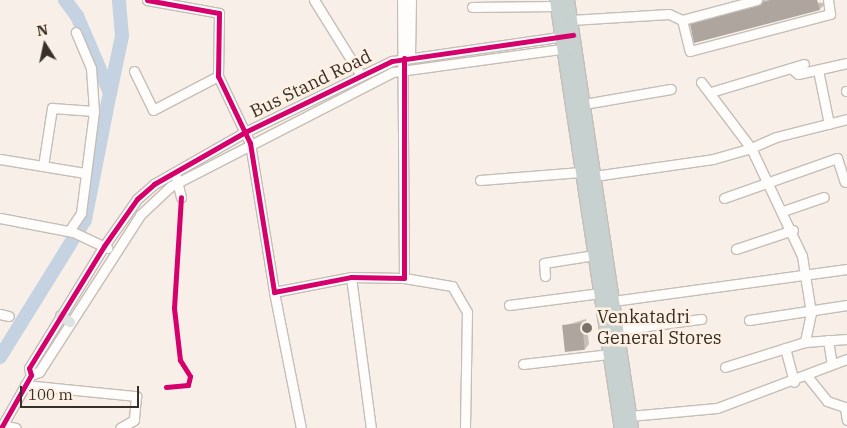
<!DOCTYPE html>
<style>
body{margin:0}
#map{position:relative;width:847px;height:428px;overflow:hidden;background:#f8f0e8;font-family:"IBM Plex Serif",serif}
div>[style]{position:absolute}
[style*='--x']{left:calc(var(--x)*1px);top:calc(var(--y)*1px);width:calc(var(--w)*1px);rotate:calc(var(--a)*1deg)}
.shadow>*{inset:0;background:#0003}
.river>*{height:14px;margin:-7px;padding:0 7px;transform-origin:7px;border-radius:7px;background:#c4d2e1}
.building>*{inset:0;background:#aea69e;transform-origin:0 0}
.roads{filter:drop-shadow(1px 0 #c5beb7) drop-shadow(-1px 0 #c5beb7) drop-shadow(0 1px #c5beb7) drop-shadow(0 -1px #c5beb7)}
.minor>*{height:9px;margin:-4.5px;padding:0 4.5px;transform-origin:4.5px;border-radius:4.5px;background:#fefdfc}
.major>*{height:10px;margin:-5px;padding:0 5px;transform-origin:5px;border-radius:5px;background:#dce3e2}
.highway>*{height:12px;margin:-6px;padding:0 6px;transform-origin:6px;border-radius:6px;background:#c6d1d0}
.cycleway>*{height:5px;margin:-2.5px;padding:0 2.5px;transform-origin:2.5px;border-radius:2.5px;background:#d6006c}
.dots>*{width:14px;height:14px;translate:-50% -50%;box-sizing:border-box;border:2px solid #fef0e2;border-radius:50%}
span{translate:-50% -50%;white-space:nowrap;text-align:center;line-height:1.15;-webkit-text-stroke:5px #fef0e2;paint-order:stroke}
.street-label{font-size:18px;color:#373029}
.poi-label{font-size:18px;color:#373029}
.left{translate:0 -50%;text-align:left}
.north{position:absolute;left:20px;top:20px;width:50px;height:50px;-webkit-text-stroke:4px #fef0e2;paint-order:stroke;rotate:350deg;font-size:14px;font-weight:700;line-height:20px;text-align:center;color:#373029}
.north::after{content:'';display:block;margin:auto;width:18px;height:22px;background:#373029;clip-path:polygon(50% 0,100% 100%,50% 72%,0 100%)}
.scale{position:absolute;left:20px;top:386px;width:119px;height:22px;box-sizing:border-box;border:2px solid #373029;border-top:0;padding-left:6px;font-size:15px;line-height:18px;white-space:nowrap;color:#373029;-webkit-text-stroke:4px #fef0e2;paint-order:stroke}
</style>
<div id="map">
<div class="shadow">
<i style="clip-path:polygon(760px 0,826px 3px,820px 9px,691px 25px,697px 18px)"></i>
<i style="clip-path:polygon(586px 319px,589px 344px,585px 349px,563px 326px)"></i>
</div>
<div class="river">
<i style="--x:110;--y:93;--w:58;--a:-78.1"></i>
<i style="--x:122;--y:36;--w:36;--a:-95"></i>
<i style="--x:0;--y:357;--w:161;--a:-58.2"></i>
<i style="--x:85;--y:220;--w:129;--a:-78.9"></i>
<i style="--x:110;--y:93;--w:84;--a:-113.2"></i>
<i style="--x:77;--y:16;--w:20;--a:-127"></i>
</div>
<div class="building">
<i style="clip-path:polygon(770px 0,817px 0,820px 10px,694px 43px,690px 24px)"></i>
<i style="left:582px;top:323px;width:27px;height:20px;rotate:84deg"></i>
</div>
<div class="roads">
<div class="minor">
<i style="--x:147;--y:0;--w:73;--a:10.2"></i>
<i style="--x:219;--y:13;--w:63;--a:90.9"></i>
<i style="--x:218;--y:76;--w:74;--a:64.5"></i>
<i style="--x:250;--y:143;--w:151;--a:80.8"></i>
<i style="--x:274;--y:292;--w:78;--a:-11"></i>
<i style="--x:351;--y:277;--w:53;--a:1.1"></i>
<i style="--x:404;--y:278;--w:278;--a:-90.4"></i>
<i style="--x:314;--y:0;--w:87;--a:58.1"></i>
<i style="--x:757;--y:0;--w:78;--a:165.1"></i>
<i style="--x:682;--y:20;--w:32;--a:76"></i>
<i style="--x:690;--y:51;--w:145;--a:-14.8"></i>
<i style="--x:830;--y:14;--w:14;--a:-98"></i>
<i style="--x:472;--y:7;--w:84;--a:-0.7"></i>
<i style="--x:571;--y:20;--w:98;--a:-3.5"></i>
<i style="--x:669;--y:14;--w:14;--a:25"></i>
<i style="--x:410;--y:56;--w:56;--a:-89"></i>
<i style="--x:791;--y:68;--w:9;--a:41"></i>
<i style="--x:798;--y:74;--w:50;--a:-12.7"></i>
<i style="--x:818;--y:70;--w:55;--a:78.5"></i>
<i style="--x:134;--y:71;--w:43;--a:64"></i>
<i style="--x:153;--y:110;--w:73;--a:-27.6"></i>
<i style="--x:701;--y:82;--w:83;--a:52.9"></i>
<i style="--x:751;--y:148;--w:27;--a:-24"></i>
<i style="--x:776;--y:137;--w:73;--a:-14.2"></i>
<i style="--x:846;--y:91;--w:1;--a:0"></i>
<i style="--x:711;--y:92;--w:97;--a:-16.8"></i>
<i style="--x:584;--y:104;--w:88;--a:-9.8"></i>
<i style="--x:0;--y:159;--w:86;--a:9.4"></i>
<i style="--x:43;--y:166;--w:59;--a:-81.2"></i>
<i style="--x:52;--y:108;--w:42;--a:4.1"></i>
<i style="--x:594;--y:176;--w:120;--a:-8.1"></i>
<i style="--x:713;--y:159;--w:40;--a:-16"></i>
<i style="--x:751;--y:148;--w:119;--a:64.7"></i>
<i style="--x:802;--y:256;--w:58;--a:81"></i>
<i style="--x:811;--y:313;--w:30;--a:102"></i>
<i style="--x:805;--y:342;--w:42;--a:-4.1"></i>
<i style="--x:176;--y:177;--w:21;--a:76"></i>
<i style="--x:480;--y:180;--w:101;--a:-4.5"></i>
<i style="--x:724;--y:198;--w:120;--a:-19.5"></i>
<i style="--x:837;--y:158;--w:25;--a:72"></i>
<i style="--x:783;--y:211;--w:43;--a:-18.9"></i>
<i style="--x:0;--y:218;--w:74;--a:10.9"></i>
<i style="--x:73;--y:232;--w:38;--a:25"></i>
<i style="--x:69;--y:231;--w:22;--a:-56"></i>
<i style="--x:81;--y:213;--w:103;--a:-82.7"></i>
<i style="--x:94;--y:111;--w:43;--a:-94"></i>
<i style="--x:91;--y:68;--w:39;--a:-113"></i>
<i style="--x:736;--y:249;--w:60;--a:-18.4"></i>
<i style="--x:545;--y:276;--w:13;--a:-94"></i>
<i style="--x:544;--y:263;--w:51;--a:-9.1"></i>
<i style="--x:351;--y:277;--w:152;--a:82.5"></i>
<i style="--x:404;--y:278;--w:49;--a:9.5"></i>
<i style="--x:452;--y:286;--w:30;--a:60"></i>
<i style="--x:467;--y:312;--w:116;--a:91"></i>
<i style="--x:274;--y:292;--w:139;--a:78.8"></i>
<i style="--x:613;--y:301;--w:236;--a:-7.8"></i>
<i style="--x:509;--y:305;--w:92;--a:-7.5"></i>
<i style="--x:0;--y:314;--w:9;--a:13"></i>
<i style="--x:749;--y:320;--w:99;--a:-8.7"></i>
<i style="--x:617;--y:330;--w:85;--a:-7.5"></i>
<i style="--x:828;--y:340;--w:24;--a:81"></i>
<i style="--x:785;--y:348;--w:35;--a:75"></i>
<i style="--x:523;--y:364;--w:88;--a:-6.6"></i>
<i style="--x:725;--y:367;--w:84;--a:-17.4"></i>
<i style="--x:31;--y:375;--w:9;--a:-21"></i>
<i style="--x:39;--y:372;--w:187;--a:-57.2"></i>
<i style="--x:140;--y:215;--w:42;--a:-43.1"></i>
<i style="--x:171;--y:186;--w:250;--a:-27.2"></i>
<i style="--x:393;--y:72;--w:177;--a:-7.8"></i>
<i style="--x:807;--y:376;--w:32;--a:51"></i>
<i style="--x:827;--y:401;--w:21;--a:19"></i>
<i style="--x:25;--y:385;--w:112;--a:5.7"></i>
<i style="--x:136;--y:396;--w:24;--a:95"></i>
<i style="--x:134;--y:420;--w:16;--a:150"></i>
<i style="--x:845;--y:408;--w:12;--a:81"></i>
<i style="--x:630;--y:416;--w:87;--a:-5.3"></i>
<i style="--x:717;--y:408;--w:139;--a:-20.7"></i>
<i style="--x:2;--y:425;--w:14;--a:12"></i>
<i style="--x:1;--y:428;--w:61;--a:-60.5"></i>
<i style="--x:31;--y:375;--w:7;--a:-106"></i>
<i style="--x:29;--y:368;--w:143;--a:-58.4"></i>
<i style="--x:104;--y:246;--w:57;--a:-54.9"></i>
<i style="--x:137;--y:199;--w:23;--a:-41"></i>
<i style="--x:154;--y:184;--w:105;--a:-29.7"></i>
<i style="--x:245;--y:132;--w:163;--a:-25.8"></i>
<i style="--x:392;--y:61;--w:175;--a:-8.2"></i>
</div>
<div class="major">
<i style="--x:61;--y:316;--w:11;--a:34"></i>
</div>
<div class="highway">
<i style="--x:556;--y:0;--w:433;--a:81.4"></i>
<i style="--x:568;--y:0;--w:433;--a:81.5"></i>
</div>
</div>
<div class="cycleway">
<i style="--x:147;--y:0;--w:73;--a:10.2"></i>
<i style="--x:219;--y:13;--w:63;--a:90.9"></i>
<i style="--x:218;--y:76;--w:74;--a:64.5"></i>
<i style="--x:250;--y:143;--w:151;--a:80.8"></i>
<i style="--x:274;--y:292;--w:78;--a:-11"></i>
<i style="--x:351;--y:277;--w:53;--a:1.1"></i>
<i style="--x:404;--y:278;--w:220;--a:-90"></i>
<i style="--x:166;--y:387;--w:22;--a:-5"></i>
<i style="--x:188;--y:385;--w:9;--a:-77"></i>
<i style="--x:190;--y:376;--w:19;--a:-122"></i>
<i style="--x:180;--y:360;--w:52;--a:-96.6"></i>
<i style="--x:174;--y:308;--w:111;--a:-86.4"></i>
<i style="--x:1;--y:428;--w:61;--a:-60.5"></i>
<i style="--x:31;--y:375;--w:7;--a:-106"></i>
<i style="--x:29;--y:368;--w:143;--a:-58.4"></i>
<i style="--x:104;--y:246;--w:57;--a:-54.9"></i>
<i style="--x:137;--y:199;--w:23;--a:-41"></i>
<i style="--x:154;--y:184;--w:105;--a:-29.7"></i>
<i style="--x:245;--y:132;--w:163;--a:-25.8"></i>
<i style="--x:392;--y:61;--w:183;--a:-8.2"></i>
</div>
<div class="dots">
<i style="left:587px;top:328px;background:#7b736c"></i>
</div>
<div class="street-label">
<span style="left:311px;top:84px;rotate:-26deg">Bus Stand Road</span>
</div>
<div class="poi-label">
<span class="left" style="left:597px;top:328px">Venkatadri<br>General Stores</span>
</div>
<div class="north">N</div>
<div class="scale">100 m</div>
</div>
